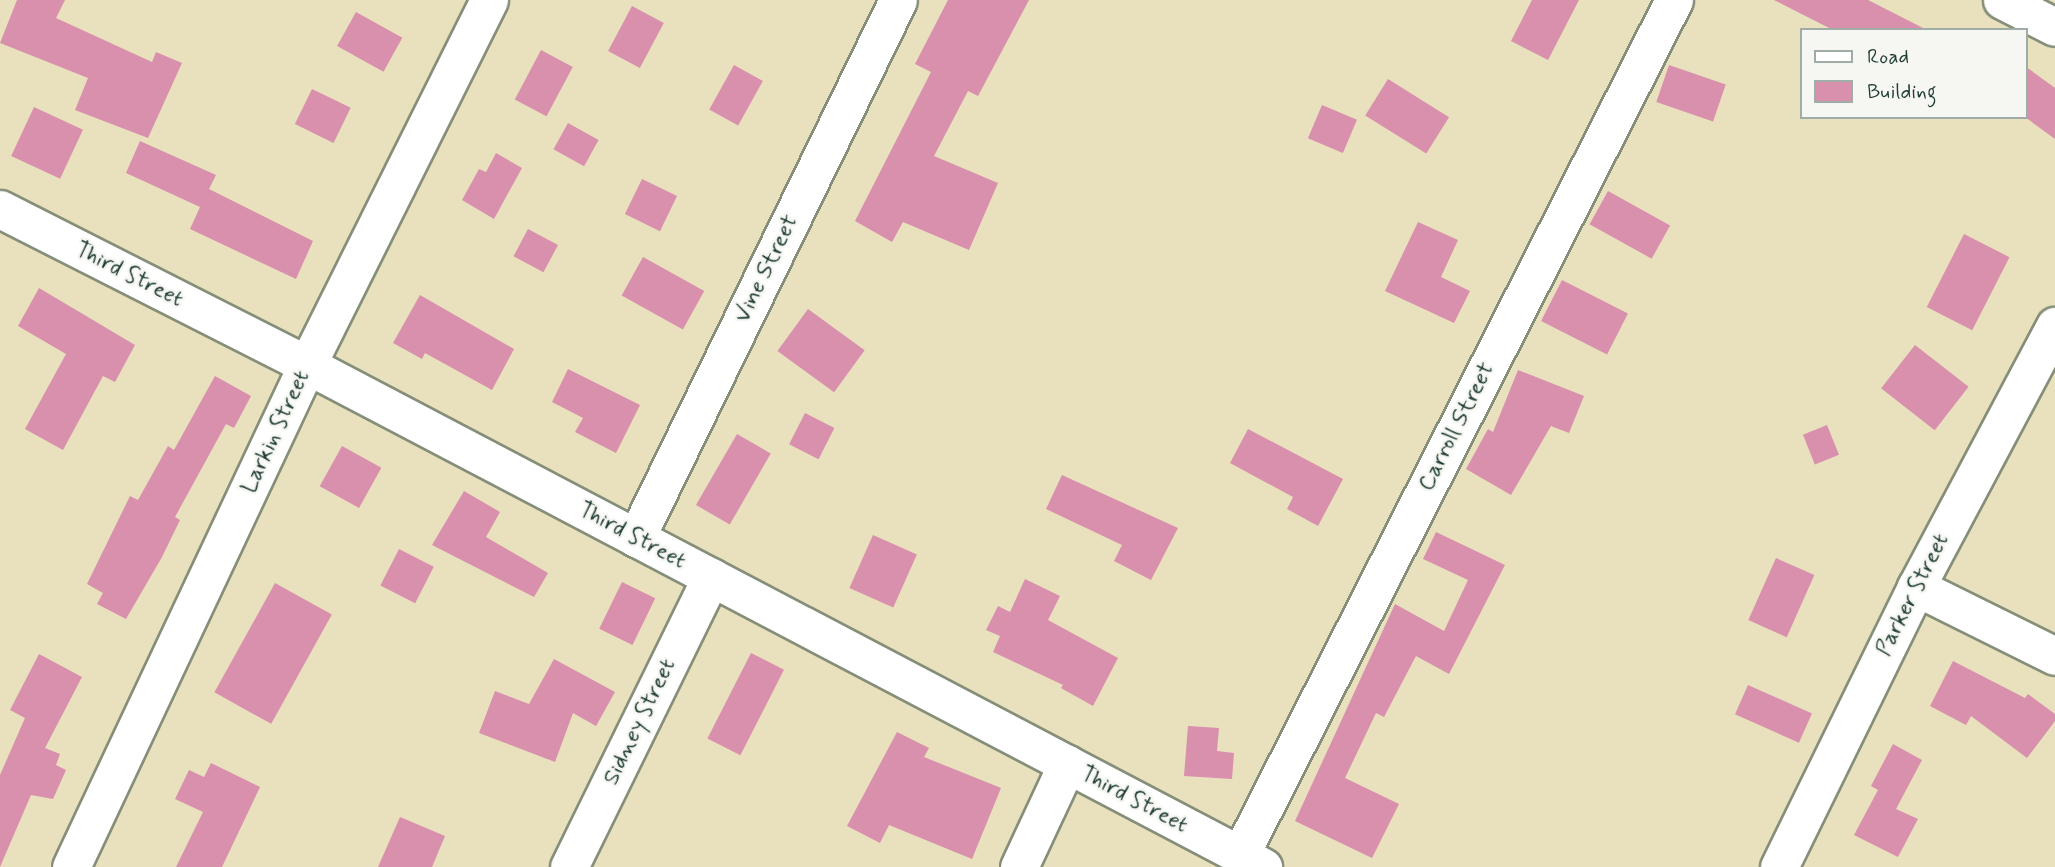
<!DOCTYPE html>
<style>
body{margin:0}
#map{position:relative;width:2055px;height:867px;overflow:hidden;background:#e9e0bd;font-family:Mynerve,sans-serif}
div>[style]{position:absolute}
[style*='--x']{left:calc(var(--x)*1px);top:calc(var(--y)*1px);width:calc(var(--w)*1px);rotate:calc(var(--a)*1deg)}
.building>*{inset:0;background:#d890ad;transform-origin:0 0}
.roads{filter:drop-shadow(2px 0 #848e78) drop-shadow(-2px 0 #848e78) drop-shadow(0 2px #848e78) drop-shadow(0 -2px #848e78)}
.minor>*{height:37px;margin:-18.5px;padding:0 18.5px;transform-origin:18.5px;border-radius:18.5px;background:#fff}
span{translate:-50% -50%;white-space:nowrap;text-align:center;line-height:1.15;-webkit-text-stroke:5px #f6f6f2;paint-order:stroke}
.street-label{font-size:23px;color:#1f3d34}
.legend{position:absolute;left:1800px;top:28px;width:228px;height:91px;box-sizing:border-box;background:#f6f6f2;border:2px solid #a0aca6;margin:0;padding:9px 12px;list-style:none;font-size:21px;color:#1f3d34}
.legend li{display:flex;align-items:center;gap:14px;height:35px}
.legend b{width:35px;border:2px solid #a0aca6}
</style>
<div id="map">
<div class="building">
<i style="clip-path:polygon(17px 0,65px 0,56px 18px,152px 62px,156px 52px,182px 63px,148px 138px,75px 110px,88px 78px,0 43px)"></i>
<i style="clip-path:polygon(948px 0,1029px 0,978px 96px,968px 91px,934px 156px,998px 183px,969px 250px,903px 222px,892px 242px,855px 221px,931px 72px,915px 64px)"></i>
<i style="clip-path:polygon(1532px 0,1579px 0,1548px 60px,1511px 41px)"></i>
<i style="clip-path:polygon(1774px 0,1868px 0,1927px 30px,1833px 30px)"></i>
<i style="left:632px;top:6px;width:36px;height:51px;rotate:28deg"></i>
<i style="left:356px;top:12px;width:53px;height:39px;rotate:29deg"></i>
<i style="left:541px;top:50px;width:36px;height:56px;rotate:28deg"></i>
<i style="left:734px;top:65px;width:33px;height:51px;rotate:29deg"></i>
<i style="left:1669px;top:65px;width:60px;height:39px;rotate:19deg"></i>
<i style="clip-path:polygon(2025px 66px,2055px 88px,2055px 139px,2025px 117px)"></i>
<i style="left:1388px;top:79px;width:72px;height:43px;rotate:32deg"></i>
<i style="left:312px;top:89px;width:43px;height:39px;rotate:26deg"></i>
<i style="left:1322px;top:105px;width:38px;height:36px;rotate:23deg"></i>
<i style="left:34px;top:107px;width:54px;height:54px;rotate:25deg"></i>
<i style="left:568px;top:123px;width:35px;height:30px;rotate:29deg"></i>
<i style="clip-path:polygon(140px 141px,216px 175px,209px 189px,313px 241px,296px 279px,190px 229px,200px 207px,126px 173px)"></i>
<i style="clip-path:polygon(496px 153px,522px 168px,494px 219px,462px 200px,479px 169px,486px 172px)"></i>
<i style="left:642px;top:179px;width:39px;height:39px;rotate:26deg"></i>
<i style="left:1608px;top:191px;width:71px;height:38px;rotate:29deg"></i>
<i style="clip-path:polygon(1418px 222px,1458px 240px,1441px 277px,1470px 291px,1454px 323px,1385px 291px)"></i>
<i style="left:528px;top:229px;width:34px;height:31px;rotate:28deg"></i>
<i style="left:1964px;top:234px;width:51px;height:82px;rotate:27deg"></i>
<i style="left:643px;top:257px;width:70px;height:44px;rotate:29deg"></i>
<i style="left:1562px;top:280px;width:74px;height:46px;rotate:27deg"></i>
<i style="clip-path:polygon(39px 288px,135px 345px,115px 382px,103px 376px,63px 450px,25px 429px,66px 354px,18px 326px)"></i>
<i style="clip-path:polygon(420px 295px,514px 349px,492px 390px,425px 353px,422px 359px,393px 343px)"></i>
<i style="left:808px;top:309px;width:70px;height:52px;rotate:36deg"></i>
<i style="left:1915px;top:345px;width:68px;height:55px;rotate:38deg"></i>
<i style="clip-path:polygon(568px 369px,640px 405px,616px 453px,575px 432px,583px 418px,552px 402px)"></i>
<i style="clip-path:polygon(1518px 370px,1584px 396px,1569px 433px,1551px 426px,1511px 495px,1466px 469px,1488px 429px,1493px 432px)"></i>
<i style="clip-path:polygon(215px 376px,251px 396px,234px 428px,226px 424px,175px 517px,180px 520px,162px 557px,126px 619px,97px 604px,103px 593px,87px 584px,130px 496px,138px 500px,168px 446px,174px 450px)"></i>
<i style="left:805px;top:413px;width:33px;height:35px;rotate:27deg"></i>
<i style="left:1827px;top:425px;width:32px;height:26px;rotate:68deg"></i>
<i style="clip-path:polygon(1248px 429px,1343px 479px,1318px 526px,1287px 509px,1293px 497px,1230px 463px)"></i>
<i style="left:737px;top:434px;width:39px;height:82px;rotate:30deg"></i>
<i style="left:342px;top:446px;width:45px;height:46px;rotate:29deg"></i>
<i style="clip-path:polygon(1062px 475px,1178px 528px,1151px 580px,1114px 561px,1122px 545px,1046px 509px)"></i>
<i style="clip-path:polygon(464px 491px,500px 512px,486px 537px,548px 573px,534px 597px,432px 545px)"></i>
<i style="clip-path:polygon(1436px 532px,1505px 565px,1449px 674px,1416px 656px,1384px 717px,1376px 713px,1345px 778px,1399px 804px,1372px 858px,1295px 821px,1395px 604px,1444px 631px,1468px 580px,1423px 559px)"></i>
<i style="left:873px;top:535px;width:48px;height:58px;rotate:24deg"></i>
<i style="left:399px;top:549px;width:39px;height:41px;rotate:27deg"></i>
<i style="left:1776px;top:558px;width:42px;height:68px;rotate:24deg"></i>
<i style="clip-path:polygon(1025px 579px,1060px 596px,1048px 620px,1118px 658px,1093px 706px,1061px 688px,1063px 685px,993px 652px,1000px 636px,986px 630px,998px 606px,1010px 612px)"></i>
<i style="left:622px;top:582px;width:37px;height:52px;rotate:26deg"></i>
<i style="left:275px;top:583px;width:65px;height:125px;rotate:29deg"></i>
<i style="left:751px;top:653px;width:37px;height:96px;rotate:27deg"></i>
<i style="clip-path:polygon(39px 654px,82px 677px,45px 748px,60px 754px,56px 765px,66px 770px,53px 799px,31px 795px,0 867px,0 775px,25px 718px,10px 710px)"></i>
<i style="clip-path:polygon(554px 659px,615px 692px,596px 726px,573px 713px,555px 762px,479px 733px,495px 691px,529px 704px)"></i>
<i style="clip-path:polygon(1953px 661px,2025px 698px,2028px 694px,2055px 714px,2055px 721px,2027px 758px,1971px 716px,1966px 725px,1930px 706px)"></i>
<i style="left:1748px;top:685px;width:70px;height:32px;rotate:24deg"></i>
<i style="clip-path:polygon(1188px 726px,1219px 728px,1217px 751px,1234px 753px,1232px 779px,1184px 776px)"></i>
<i style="clip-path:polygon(897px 732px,929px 748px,924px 757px,1001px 788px,972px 859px,889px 825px,880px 843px,847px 826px)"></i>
<i style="clip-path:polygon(1893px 744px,1922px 760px,1896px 809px,1918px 819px,1898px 857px,1854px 835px,1878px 790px,1871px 786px)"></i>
<i style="clip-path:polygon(211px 763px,260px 787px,222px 867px,176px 867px,203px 812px,175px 799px,189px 770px,204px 777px)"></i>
<i style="clip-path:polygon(400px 817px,445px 836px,432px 867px,378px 867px)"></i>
</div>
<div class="roads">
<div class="minor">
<i style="--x:2002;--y:0;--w:59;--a:27"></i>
<i style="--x:0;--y:209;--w:344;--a:26.9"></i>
<i style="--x:307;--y:365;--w:1080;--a:27.7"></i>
<i style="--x:636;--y:538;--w:598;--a:-64.03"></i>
<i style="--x:1916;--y:587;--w:155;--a:26.4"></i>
<i style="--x:1240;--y:855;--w:959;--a:-63.09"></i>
<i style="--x:71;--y:867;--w:555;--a:-64.82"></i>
<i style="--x:307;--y:365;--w:408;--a:-63.5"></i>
<i style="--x:569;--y:867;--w:323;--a:-63.9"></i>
<i style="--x:1019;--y:867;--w:114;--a:-65"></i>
<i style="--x:1779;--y:867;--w:312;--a:-63.9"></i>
<i style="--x:1916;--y:587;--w:296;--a:-62"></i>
</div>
</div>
<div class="street-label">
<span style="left:767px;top:269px;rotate:-64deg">Vine Street</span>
<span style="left:129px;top:275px;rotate:27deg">Third Street</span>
<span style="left:1457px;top:427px;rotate:-63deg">Carroll Street</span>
<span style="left:276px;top:432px;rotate:-65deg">Larkin Street</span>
<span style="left:632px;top:536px;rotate:28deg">Third Street</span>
<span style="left:1913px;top:595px;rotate:-63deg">Parker Street</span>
<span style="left:640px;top:722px;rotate:-64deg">Sidney Street</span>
<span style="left:1134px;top:800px;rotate:28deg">Third Street</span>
</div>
<ul class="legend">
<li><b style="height:9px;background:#fff"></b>Road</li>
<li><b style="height:19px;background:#d890ad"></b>Building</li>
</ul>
</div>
